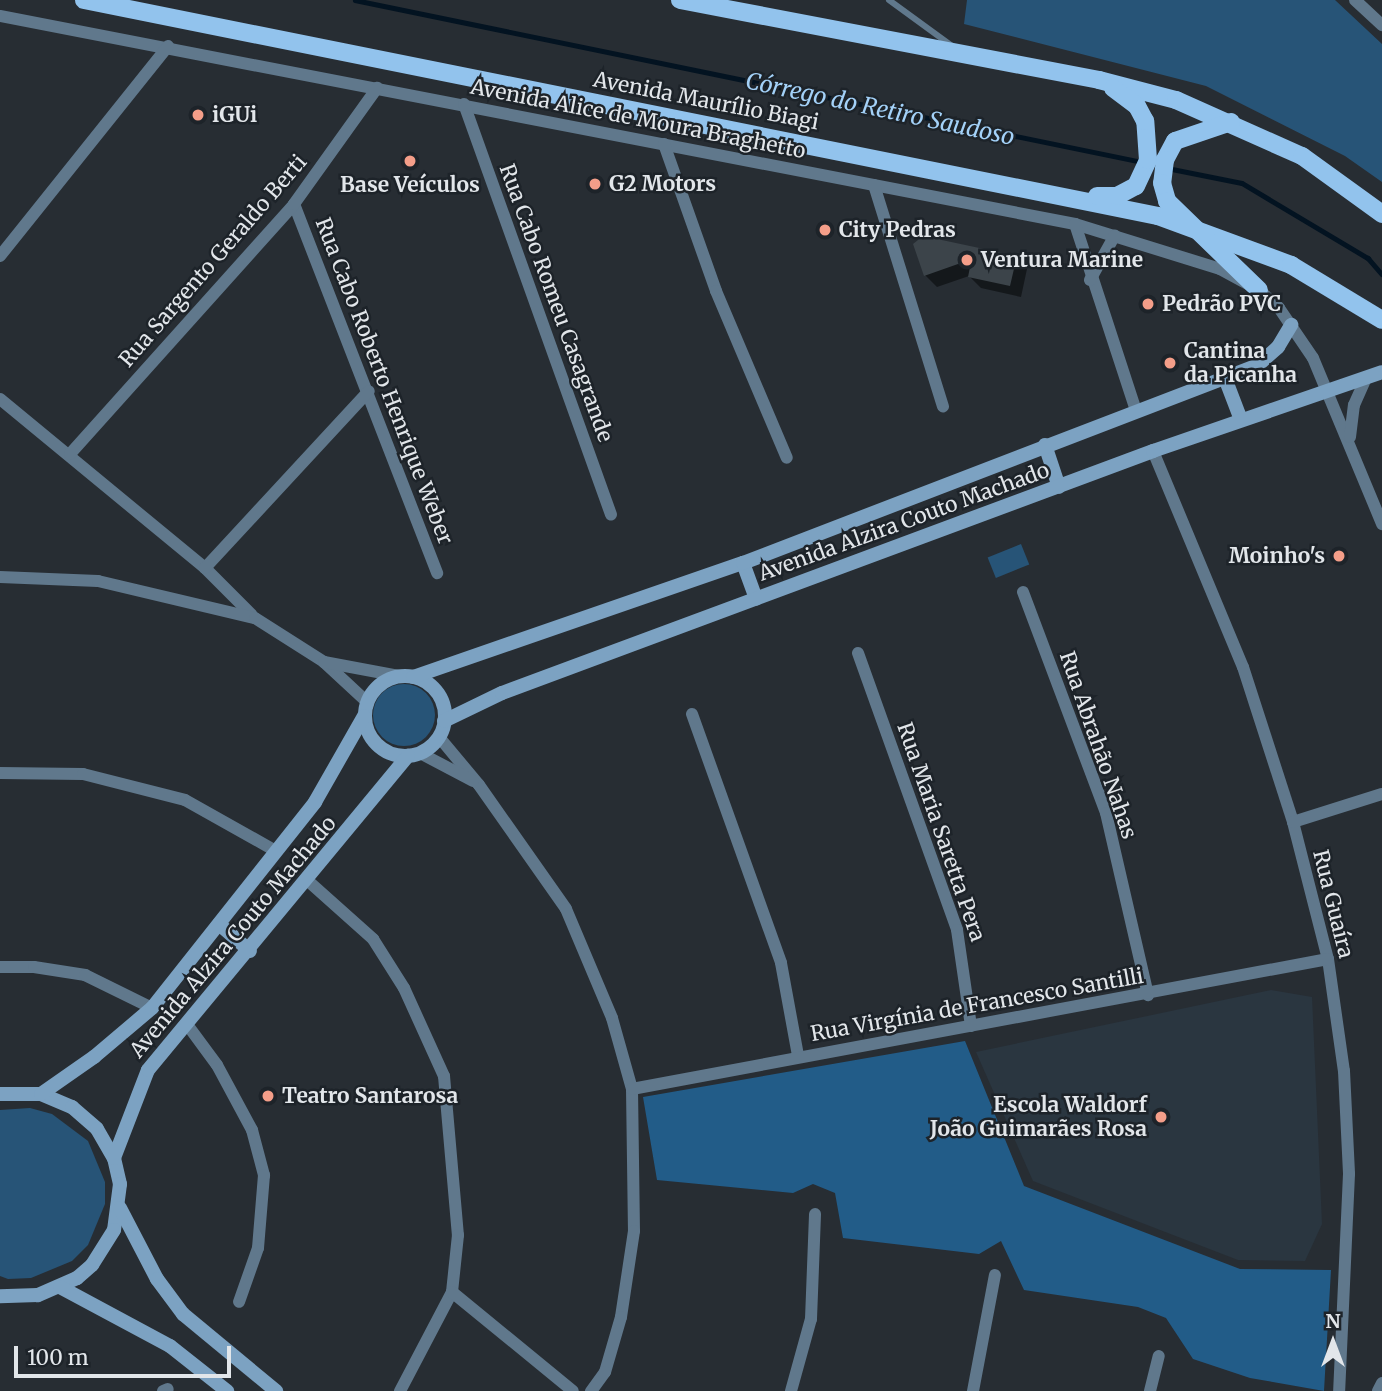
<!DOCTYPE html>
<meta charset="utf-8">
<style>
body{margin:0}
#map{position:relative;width:1382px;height:1391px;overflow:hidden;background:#272d33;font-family:Merriweather,serif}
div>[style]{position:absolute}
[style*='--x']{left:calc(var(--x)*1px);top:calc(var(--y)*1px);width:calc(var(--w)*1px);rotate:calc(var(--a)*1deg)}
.built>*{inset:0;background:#2a3640}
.green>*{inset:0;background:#275477;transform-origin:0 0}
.round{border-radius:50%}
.forest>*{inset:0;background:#225c88}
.shadow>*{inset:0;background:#0007}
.stream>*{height:4.5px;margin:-2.25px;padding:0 2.25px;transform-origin:2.25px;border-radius:2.25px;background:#031321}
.building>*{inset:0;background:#3c444a}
.lane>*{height:6px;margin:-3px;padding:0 3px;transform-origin:3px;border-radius:3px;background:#60788c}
.street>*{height:12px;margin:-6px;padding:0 6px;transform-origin:6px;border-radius:6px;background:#60788c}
.secondary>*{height:14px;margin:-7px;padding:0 7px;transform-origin:7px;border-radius:7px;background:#7ca2c2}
.secondary>.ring{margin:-7px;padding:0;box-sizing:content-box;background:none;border:14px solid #7ca2c2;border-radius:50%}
.primary>*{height:18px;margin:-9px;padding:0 9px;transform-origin:9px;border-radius:9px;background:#92c3ed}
.dots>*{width:19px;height:19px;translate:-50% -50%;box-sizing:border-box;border:4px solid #1d2329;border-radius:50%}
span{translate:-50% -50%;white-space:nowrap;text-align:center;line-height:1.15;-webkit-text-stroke:5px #1d2329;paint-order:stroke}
.street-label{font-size:21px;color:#e2e6ea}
.poi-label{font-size:21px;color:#e2e6ea;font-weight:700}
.left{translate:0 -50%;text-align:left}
.right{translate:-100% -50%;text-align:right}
.water-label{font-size:23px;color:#a3d1f8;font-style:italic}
.north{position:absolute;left:1298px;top:1307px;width:70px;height:70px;-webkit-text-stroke:5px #1d2329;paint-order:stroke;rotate:0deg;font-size:19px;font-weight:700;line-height:28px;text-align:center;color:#e2e6ea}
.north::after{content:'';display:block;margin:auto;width:24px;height:32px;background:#e2e6ea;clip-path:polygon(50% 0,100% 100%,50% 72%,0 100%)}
.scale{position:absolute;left:14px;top:1346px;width:217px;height:32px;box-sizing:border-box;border:4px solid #e2e6ea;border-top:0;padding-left:9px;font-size:21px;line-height:24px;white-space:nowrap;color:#e2e6ea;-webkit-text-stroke:5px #1d2329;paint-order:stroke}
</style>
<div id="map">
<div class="built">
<i style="clip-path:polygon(1271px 990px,1312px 997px,1322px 1224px,1305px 1261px,1238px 1260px,1033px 1181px,976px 1052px)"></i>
</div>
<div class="green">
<i style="clip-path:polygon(967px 0,1335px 0,1382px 44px,1382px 182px,1345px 156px,1206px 86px,964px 24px)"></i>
<i style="left:1021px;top:544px;width:22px;height:36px;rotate:68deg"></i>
<i class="round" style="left:373px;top:684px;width:62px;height:62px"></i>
<i style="clip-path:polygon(30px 1108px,52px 1114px,88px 1141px,105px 1182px,105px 1204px,88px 1245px,72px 1261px,31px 1278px,8px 1279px,0 1276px,0 1110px)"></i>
</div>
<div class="forest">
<i style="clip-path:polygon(965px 1041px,1024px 1186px,1240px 1269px,1331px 1270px,1324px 1391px,1250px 1378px,1193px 1359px,1166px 1318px,1138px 1307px,1024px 1290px,1001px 1241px,979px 1254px,843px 1238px,835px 1193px,813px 1184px,793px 1193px,657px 1180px,643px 1097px)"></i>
</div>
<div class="shadow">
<i style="clip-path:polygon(915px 244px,1016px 258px,1027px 269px,1021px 297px,981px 288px,969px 276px,937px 287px,925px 275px)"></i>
</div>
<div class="stream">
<i style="--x:355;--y:0;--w:804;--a:11.63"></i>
<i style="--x:1167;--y:168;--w:76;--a:11.3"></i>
<i style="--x:1242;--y:183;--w:147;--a:30.8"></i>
<i style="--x:1368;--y:258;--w:21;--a:49"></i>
</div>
<div class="building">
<i style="clip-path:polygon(923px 236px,1017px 256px,1010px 286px,968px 277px,970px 267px,958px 264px,924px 276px,913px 244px)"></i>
</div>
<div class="lane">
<i style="--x:889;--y:0;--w:78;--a:36.1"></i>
</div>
<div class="street">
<i style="--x:1355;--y:0;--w:37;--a:43"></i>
<i style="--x:0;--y:16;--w:1095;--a:10.95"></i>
<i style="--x:1075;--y:224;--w:152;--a:17.2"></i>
<i style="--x:1220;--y:269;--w:44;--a:28.3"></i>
<i style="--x:1259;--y:290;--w:27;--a:42"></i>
<i style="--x:1279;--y:308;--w:60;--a:55.8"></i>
<i style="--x:1313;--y:358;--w:180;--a:67.4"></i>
<i style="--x:464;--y:104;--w:436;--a:70.3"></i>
<i style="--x:664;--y:144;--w:156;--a:70.5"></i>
<i style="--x:716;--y:291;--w:181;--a:67"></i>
<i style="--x:874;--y:185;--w:232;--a:72.7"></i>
<i style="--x:294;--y:204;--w:396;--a:68.8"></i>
<i style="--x:1075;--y:224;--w:197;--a:71.9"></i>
<i style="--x:0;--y:256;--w:269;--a:-51.3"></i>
<i style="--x:1090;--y:280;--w:51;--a:-60.9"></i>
<i style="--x:0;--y:399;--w:266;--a:39.5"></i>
<i style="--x:205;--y:568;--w:66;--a:45"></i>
<i style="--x:1350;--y:437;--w:32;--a:-83"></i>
<i style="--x:1354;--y:405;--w:30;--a:-66"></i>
<i style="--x:1153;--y:451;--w:234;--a:67.4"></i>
<i style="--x:1243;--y:667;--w:163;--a:72.1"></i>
<i style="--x:1293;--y:822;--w:141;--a:75.7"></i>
<i style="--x:1328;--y:959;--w:113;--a:81.9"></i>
<i style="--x:1344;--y:1071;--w:103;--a:87.2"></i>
<i style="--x:1349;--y:1174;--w:217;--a:92.6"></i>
<i style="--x:70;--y:454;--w:336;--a:-48.1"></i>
<i style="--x:294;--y:204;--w:143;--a:-54.4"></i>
<i style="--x:205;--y:568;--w:241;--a:-47.2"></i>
<i style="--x:0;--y:577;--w:98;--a:2.3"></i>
<i style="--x:98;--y:581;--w:161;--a:13.3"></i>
<i style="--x:255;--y:618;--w:82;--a:32.5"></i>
<i style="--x:324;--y:662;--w:59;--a:42.9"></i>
<i style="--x:1023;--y:592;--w:236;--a:69.4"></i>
<i style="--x:1106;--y:813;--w:187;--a:77"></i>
<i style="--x:858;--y:653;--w:294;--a:70.3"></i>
<i style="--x:957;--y:930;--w:97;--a:81.7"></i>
<i style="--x:324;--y:662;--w:76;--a:10.6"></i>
<i style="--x:692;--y:714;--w:264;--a:70.3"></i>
<i style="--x:781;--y:963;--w:95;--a:79.6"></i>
<i style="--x:439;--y:737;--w:62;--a:50.2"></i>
<i style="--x:479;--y:785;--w:151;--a:54.9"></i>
<i style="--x:566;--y:909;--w:118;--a:67.1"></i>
<i style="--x:612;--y:1018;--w:74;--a:74.3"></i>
<i style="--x:632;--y:1089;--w:142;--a:89.2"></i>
<i style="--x:634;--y:1231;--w:87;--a:98.6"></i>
<i style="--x:621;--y:1317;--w:57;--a:106.2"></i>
<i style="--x:605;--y:1372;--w:24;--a:126"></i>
<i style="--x:420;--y:753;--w:60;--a:27.8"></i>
<i style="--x:0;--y:773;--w:83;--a:0.7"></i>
<i style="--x:83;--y:774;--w:105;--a:14.3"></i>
<i style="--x:185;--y:800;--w:104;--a:29.3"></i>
<i style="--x:1293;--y:822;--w:93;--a:-17.5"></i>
<i style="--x:307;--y:880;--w:89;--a:41.8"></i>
<i style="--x:373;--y:939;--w:58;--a:57.7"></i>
<i style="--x:404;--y:988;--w:97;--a:65.6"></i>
<i style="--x:444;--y:1076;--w:160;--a:85"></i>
<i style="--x:458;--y:1235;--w:57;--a:96"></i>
<i style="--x:452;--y:1292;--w:112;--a:117.7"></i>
<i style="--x:0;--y:967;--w:34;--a:0"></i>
<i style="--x:34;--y:967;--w:52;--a:8.9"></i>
<i style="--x:85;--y:975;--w:75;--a:26.2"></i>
<i style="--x:186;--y:1023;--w:52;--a:53.6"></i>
<i style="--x:217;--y:1065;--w:74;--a:61.7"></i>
<i style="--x:252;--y:1130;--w:47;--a:75.1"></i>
<i style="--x:264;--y:1175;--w:73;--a:94.7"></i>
<i style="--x:258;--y:1248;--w:57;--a:109.4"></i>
<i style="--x:632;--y:1089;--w:708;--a:-10.58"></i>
<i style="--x:452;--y:1292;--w:156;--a:39.3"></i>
<i style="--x:163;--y:1391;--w:5;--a:-22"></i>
<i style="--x:791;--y:1391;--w:75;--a:-74.5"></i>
<i style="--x:811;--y:1319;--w:105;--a:-87.8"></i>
<i style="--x:973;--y:1391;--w:118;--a:-79.3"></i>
<i style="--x:1150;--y:1391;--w:36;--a:-76"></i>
<i style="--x:1378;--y:1391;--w:9;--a:-63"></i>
</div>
<div class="secondary">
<i style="--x:1225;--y:378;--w:45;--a:69.1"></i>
<i style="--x:1045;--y:445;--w:44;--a:71.6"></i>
<i style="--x:743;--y:563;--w:38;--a:70"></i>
<i class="ring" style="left:365px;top:676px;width:66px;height:66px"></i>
<i style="--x:413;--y:677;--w:349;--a:-19.1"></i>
<i style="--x:743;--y:563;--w:552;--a:-21.03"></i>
<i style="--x:1258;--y:365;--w:27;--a:-42"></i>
<i style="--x:1278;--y:347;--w:26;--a:-59"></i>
<i style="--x:444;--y:721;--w:64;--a:-25.8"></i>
<i style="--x:502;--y:693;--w:695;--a:-20.39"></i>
<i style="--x:1153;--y:451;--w:242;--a:-19"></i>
<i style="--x:219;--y:924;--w:41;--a:41.1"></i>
<i style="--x:0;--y:1094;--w:41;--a:0"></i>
<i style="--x:41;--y:1094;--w:34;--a:23"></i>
<i style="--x:72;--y:1107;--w:33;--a:41"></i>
<i style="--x:97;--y:1129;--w:34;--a:60"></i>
<i style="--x:114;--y:1158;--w:27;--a:77"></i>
<i style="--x:120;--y:1184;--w:46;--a:97.4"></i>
<i style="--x:114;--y:1230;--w:41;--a:122.2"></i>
<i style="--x:92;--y:1265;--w:20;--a:139"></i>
<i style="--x:77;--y:1278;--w:43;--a:156.4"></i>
<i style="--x:38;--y:1295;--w:38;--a:178"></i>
<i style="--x:41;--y:1094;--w:65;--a:-34.9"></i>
<i style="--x:94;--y:1057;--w:76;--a:-40.2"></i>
<i style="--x:152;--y:1008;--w:263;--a:-51.6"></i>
<i style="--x:315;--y:802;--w:99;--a:-60.3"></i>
<i style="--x:114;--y:1158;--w:94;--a:-68.9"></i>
<i style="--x:148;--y:1070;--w:408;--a:-50.4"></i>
<i style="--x:120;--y:1208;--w:80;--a:62.5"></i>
<i style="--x:157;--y:1279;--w:44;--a:53.4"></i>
<i style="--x:183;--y:1314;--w:121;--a:39.6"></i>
<i style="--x:60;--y:1287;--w:125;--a:28.2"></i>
<i style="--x:170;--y:1346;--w:73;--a:38.3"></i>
</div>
<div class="primary">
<i style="--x:84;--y:0;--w:1096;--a:11.37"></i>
<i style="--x:1158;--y:216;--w:142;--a:20.2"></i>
<i style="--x:1291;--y:265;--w:106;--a:31.1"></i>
<i style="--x:680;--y:0;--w:427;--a:10.8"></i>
<i style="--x:1099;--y:80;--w:80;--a:14.6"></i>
<i style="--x:1176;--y:100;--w:138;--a:24"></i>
<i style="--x:1302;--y:156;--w:99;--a:35.9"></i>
<i style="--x:1231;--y:122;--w:59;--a:161.3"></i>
<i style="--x:1175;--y:141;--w:21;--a:118"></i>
<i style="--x:1165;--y:160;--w:23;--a:97"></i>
<i style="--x:1162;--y:183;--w:19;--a:74"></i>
<i style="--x:1167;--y:201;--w:128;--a:44.1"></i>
<i style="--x:1097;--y:196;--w:20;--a:0"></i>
<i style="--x:1117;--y:196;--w:21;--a:-28"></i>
<i style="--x:1136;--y:186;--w:29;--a:-65"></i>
<i style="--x:1148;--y:160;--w:39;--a:-94"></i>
<i style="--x:1145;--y:121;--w:17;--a:-118"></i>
<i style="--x:1137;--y:106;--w:30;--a:-143"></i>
</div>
<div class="dots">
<i style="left:198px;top:115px;background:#f49e89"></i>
<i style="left:410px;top:161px;background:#f49e89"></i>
<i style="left:595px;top:184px;background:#f49e89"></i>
<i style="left:825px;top:230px;background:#f49e89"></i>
<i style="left:967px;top:260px;background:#f49e89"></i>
<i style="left:1148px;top:304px;background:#f49e89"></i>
<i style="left:1170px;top:363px;background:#f49e89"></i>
<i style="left:1339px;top:556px;background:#f49e89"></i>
<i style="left:268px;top:1096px;background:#f49e89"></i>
<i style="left:1161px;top:1117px;background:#f49e89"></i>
</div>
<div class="street-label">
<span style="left:706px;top:101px;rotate:11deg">Avenida Maurílio Biagi</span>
<span style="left:638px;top:119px;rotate:11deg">Avenida Alice de Moura Braghetto</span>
<span style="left:213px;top:261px;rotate:-49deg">Rua Sargento Geraldo Berti</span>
<span style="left:556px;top:303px;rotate:70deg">Rua Cabo Romeu Casagrande</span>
<span style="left:384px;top:381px;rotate:69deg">Rua Cabo Roberto Henrique Weber</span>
<span style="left:904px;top:522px;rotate:-20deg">Avenida Alzira Couto Machado</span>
<span style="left:1098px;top:745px;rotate:71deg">Rua Abrahão Nahas</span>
<span style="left:941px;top:832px;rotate:71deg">Rua Maria Saretta Pera</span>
<span style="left:1333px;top:904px;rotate:76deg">Rua Guaíra</span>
<span style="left:233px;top:937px;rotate:-50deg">Avenida Alzira Couto Machado</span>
<span style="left:977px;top:1005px;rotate:-10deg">Rua Virgínia de Francesco Santilli</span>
</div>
<div class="poi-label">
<span class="left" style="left:212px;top:115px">iGUi</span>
<span class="left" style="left:609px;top:184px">G2 Motors</span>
<span style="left:410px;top:185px">Base Veículos</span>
<span class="left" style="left:839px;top:230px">City Pedras</span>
<span class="left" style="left:981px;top:260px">Ventura Marine</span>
<span class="left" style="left:1162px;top:304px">Pedrão PVC</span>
<span class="left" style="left:1184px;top:363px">Cantina<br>da Picanha</span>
<span class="right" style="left:1325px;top:556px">Moinho's</span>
<span class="left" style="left:282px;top:1096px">Teatro Santarosa</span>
<span class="right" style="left:1147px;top:1117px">Escola Waldorf<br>João Guimarães Rosa</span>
</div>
<div class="water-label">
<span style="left:880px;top:109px;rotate:12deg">Córrego do Retiro Saudoso</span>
</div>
<div class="north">N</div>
<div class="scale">100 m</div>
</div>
